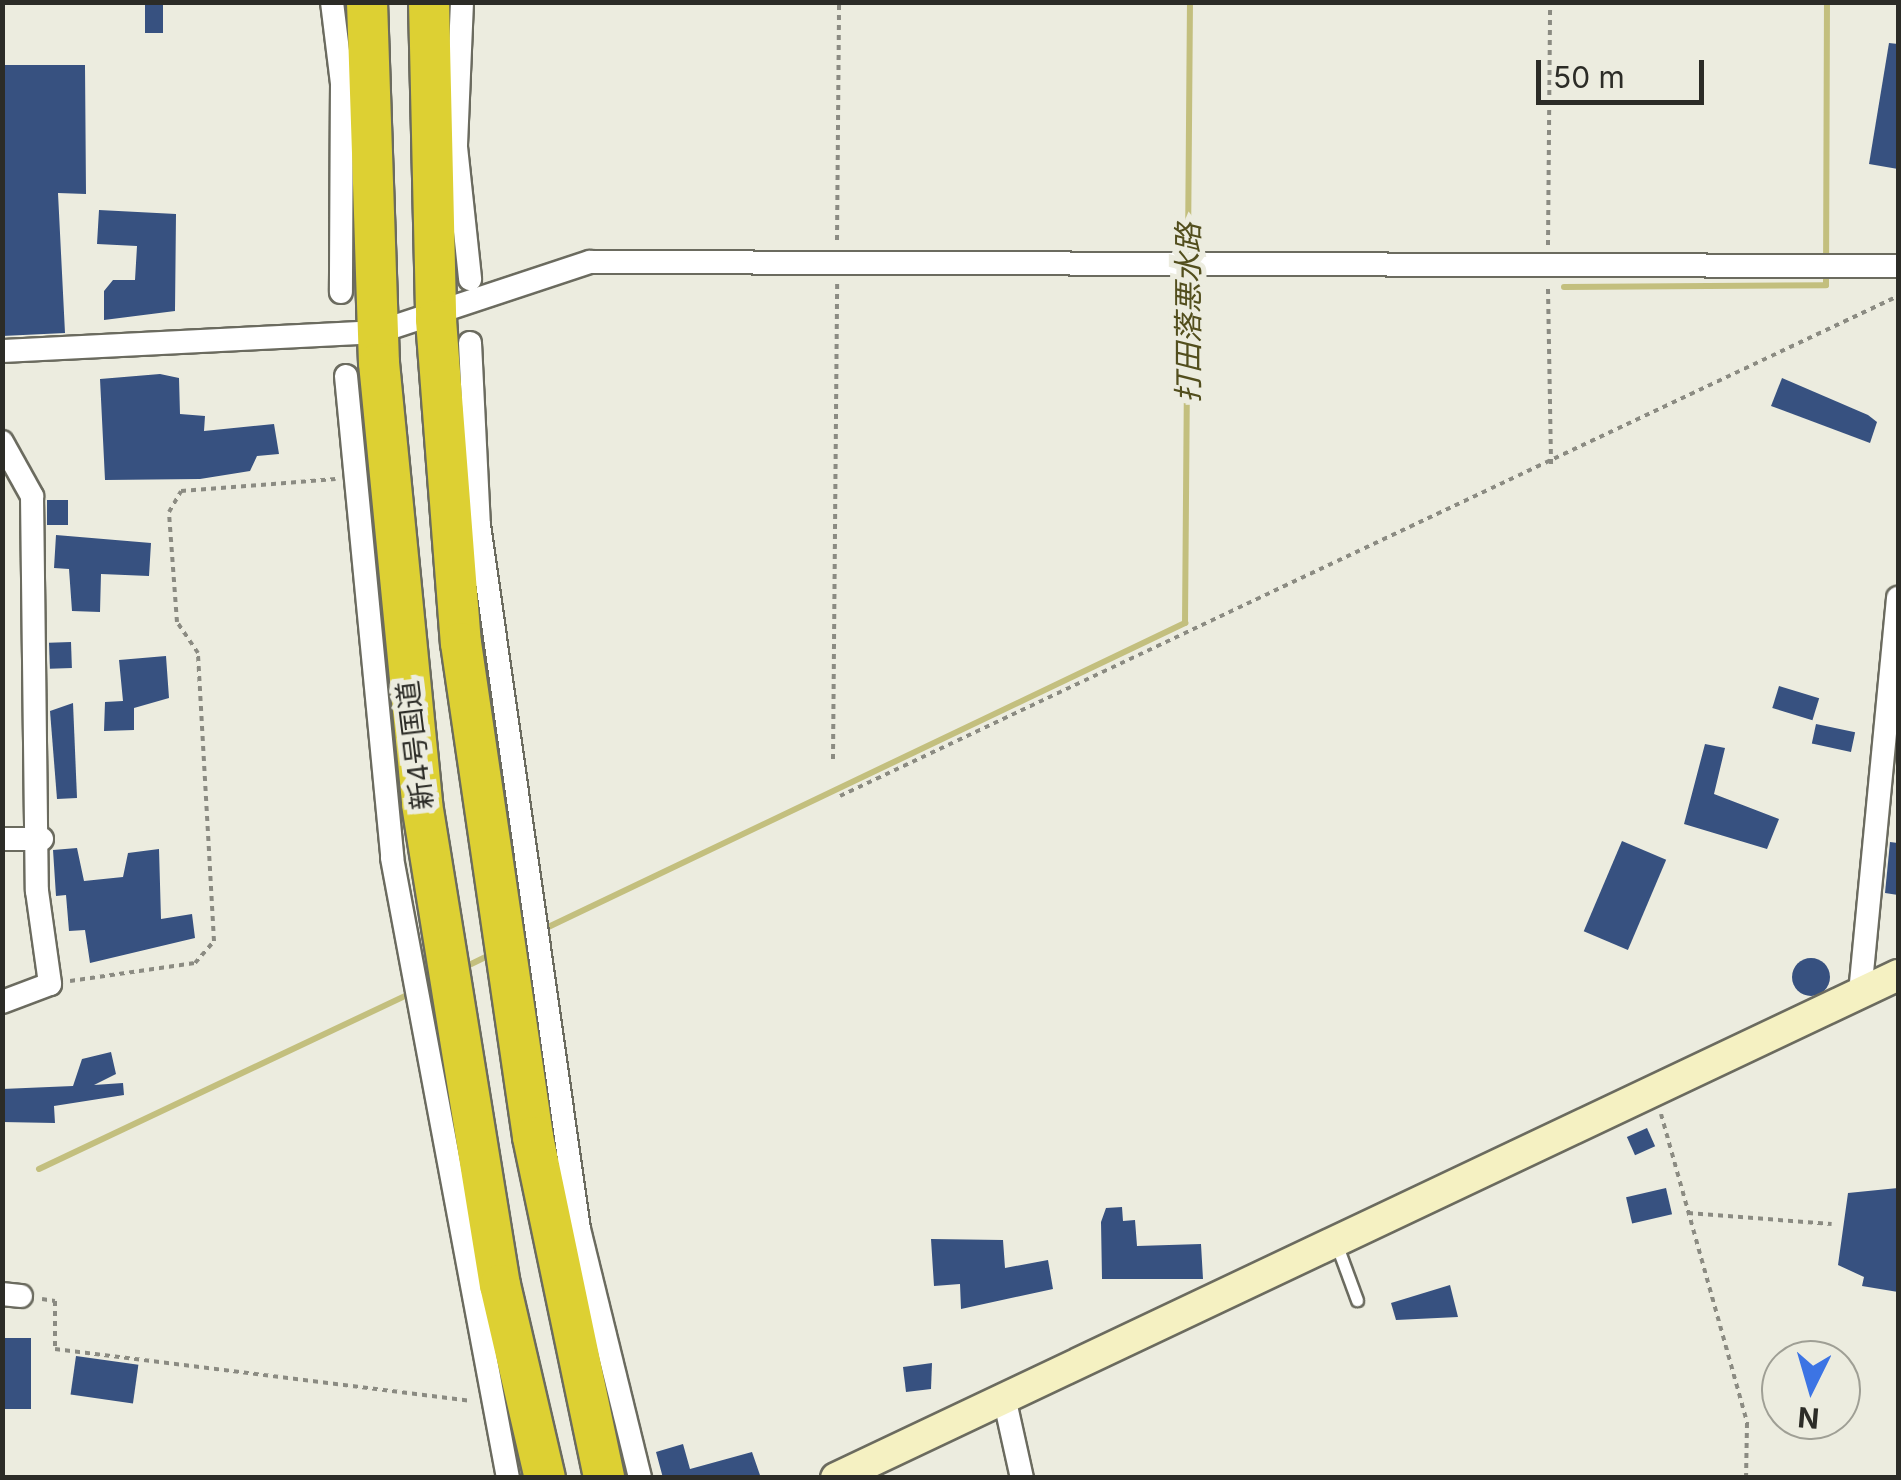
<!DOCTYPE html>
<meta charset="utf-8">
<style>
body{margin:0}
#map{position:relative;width:1901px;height:1480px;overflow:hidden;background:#ececdf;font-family:Inter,"Noto Sans JP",sans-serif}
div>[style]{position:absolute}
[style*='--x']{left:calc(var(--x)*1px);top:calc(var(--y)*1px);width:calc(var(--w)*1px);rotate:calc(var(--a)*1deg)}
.stream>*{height:6px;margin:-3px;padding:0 3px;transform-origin:3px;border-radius:3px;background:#c3bf7e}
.building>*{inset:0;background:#375180;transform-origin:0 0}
.round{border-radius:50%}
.path>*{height:4px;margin-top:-2px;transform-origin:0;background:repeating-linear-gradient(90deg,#8b8b82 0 5px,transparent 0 10px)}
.roads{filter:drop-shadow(2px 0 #6b6b5f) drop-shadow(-2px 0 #6b6b5f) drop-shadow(0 2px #6b6b5f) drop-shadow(0 -2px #6b6b5f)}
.lane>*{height:11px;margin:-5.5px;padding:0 5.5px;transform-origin:5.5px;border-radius:5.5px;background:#fff}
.street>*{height:22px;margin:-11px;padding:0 11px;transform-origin:11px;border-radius:11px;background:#fff}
.secondary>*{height:30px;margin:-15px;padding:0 15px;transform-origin:15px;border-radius:15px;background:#f5f1c2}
.highway>*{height:40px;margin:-20px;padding:0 20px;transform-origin:20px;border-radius:20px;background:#ddd033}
span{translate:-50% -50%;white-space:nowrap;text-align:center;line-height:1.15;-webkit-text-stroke:10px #ececdf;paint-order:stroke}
.street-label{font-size:28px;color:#2c2c27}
.water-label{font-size:30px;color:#524e1d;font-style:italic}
.frame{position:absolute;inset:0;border:5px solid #2c2c27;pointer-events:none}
.north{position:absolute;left:1761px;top:1340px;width:100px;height:100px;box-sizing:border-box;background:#ececdf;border:2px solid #9f9f95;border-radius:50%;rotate:185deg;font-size:28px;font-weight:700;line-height:40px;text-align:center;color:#2c2c27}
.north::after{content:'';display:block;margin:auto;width:35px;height:45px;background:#3c74e4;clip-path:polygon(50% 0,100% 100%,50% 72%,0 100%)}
.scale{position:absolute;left:1536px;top:60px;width:168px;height:45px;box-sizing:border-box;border:5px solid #2c2c27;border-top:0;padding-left:12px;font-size:30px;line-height:35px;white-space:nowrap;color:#2c2c27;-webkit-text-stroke:8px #ececdf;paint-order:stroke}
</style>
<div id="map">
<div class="stream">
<i style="--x:1564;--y:287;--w:262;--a:-0.4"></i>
<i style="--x:1826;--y:285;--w:283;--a:-89.8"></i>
<i style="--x:542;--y:930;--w:713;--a:-25.52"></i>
<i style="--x:1185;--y:623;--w:621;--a:-89.54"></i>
<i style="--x:465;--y:967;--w:32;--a:-26"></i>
<i style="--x:39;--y:1169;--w:439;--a:-25.3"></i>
</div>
<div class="building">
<i style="left:145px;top:2px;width:18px;height:31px"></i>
<i style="clip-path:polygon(1889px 43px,1898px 44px,1898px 169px,1869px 164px)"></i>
<i style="clip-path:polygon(2px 65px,85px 65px,86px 194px,58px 193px,65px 333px,2px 336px)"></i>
<i style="clip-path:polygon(99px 210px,176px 214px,175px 311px,104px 320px,104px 291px,113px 280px,135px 280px,137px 246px,97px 244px)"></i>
<i style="clip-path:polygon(160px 374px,179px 378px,180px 414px,205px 416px,204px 431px,274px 424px,279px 454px,257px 456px,250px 471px,200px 479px,105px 480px,100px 379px)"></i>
<i style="clip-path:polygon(1782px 378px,1868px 415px,1877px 422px,1870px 443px,1771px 406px)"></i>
<i style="left:68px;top:500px;width:25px;height:21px;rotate:90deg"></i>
<i style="clip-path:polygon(56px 535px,151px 543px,149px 576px,101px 574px,100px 612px,72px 611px,69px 569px,54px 568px)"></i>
<i style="left:71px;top:642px;width:26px;height:22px;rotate:88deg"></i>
<i style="clip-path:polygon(166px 656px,169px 698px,134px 708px,134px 730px,104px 731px,105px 702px,123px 701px,119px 660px)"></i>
<i style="left:1779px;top:686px;width:42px;height:23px;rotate:17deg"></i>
<i style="clip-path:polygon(73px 703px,77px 798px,57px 799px,50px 711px)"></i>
<i style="left:1816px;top:724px;width:40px;height:20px;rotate:12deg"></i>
<i style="clip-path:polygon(1705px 744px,1725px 748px,1714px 794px,1779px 819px,1767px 849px,1684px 824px)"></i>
<i style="left:1622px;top:841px;width:48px;height:98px;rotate:23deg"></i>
<i style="clip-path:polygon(1890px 842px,1898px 843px,1898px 895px,1885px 893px)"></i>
<i style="clip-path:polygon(77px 848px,84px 881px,123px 877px,128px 853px,159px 849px,161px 919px,192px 914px,195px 938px,90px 963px,85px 930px,69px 931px,66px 895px,56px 896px,53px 850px)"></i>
<i class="round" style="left:1792px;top:958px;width:38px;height:38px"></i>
<i style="clip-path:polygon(111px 1052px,116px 1074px,94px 1085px,123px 1083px,124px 1095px,54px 1106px,55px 1123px,2px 1122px,2px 1089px,73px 1086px,82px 1059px)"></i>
<i style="left:1647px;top:1128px;width:20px;height:22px;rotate:66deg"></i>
<i style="left:1666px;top:1188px;width:27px;height:41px;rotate:77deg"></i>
<i style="clip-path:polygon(1898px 1188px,1898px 1292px,1862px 1286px,1864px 1277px,1838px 1265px,1848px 1193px)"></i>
<i style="clip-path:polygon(1122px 1207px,1123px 1221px,1135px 1220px,1137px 1246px,1201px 1244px,1203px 1279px,1102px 1279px,1101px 1222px,1106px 1208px)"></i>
<i style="clip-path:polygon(931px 1239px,1003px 1240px,1005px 1268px,1048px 1260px,1053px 1289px,961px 1309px,960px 1284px,934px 1286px)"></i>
<i style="clip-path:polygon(1450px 1285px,1458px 1317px,1396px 1320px,1391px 1303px)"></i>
<i style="left:2px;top:1338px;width:29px;height:71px"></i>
<i style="left:76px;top:1356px;width:63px;height:39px;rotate:8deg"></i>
<i style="clip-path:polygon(932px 1363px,931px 1389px,906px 1392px,903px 1367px)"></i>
<i style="clip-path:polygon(683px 1444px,690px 1469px,752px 1452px,761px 1478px,663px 1478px,656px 1452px)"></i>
</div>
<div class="path">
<i style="--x:837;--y:240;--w:238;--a:-89.5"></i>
<i style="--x:1548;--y:245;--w:243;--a:-89.5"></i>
<i style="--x:1548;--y:289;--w:175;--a:89"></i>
<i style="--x:833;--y:759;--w:475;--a:-89.5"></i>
<i style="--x:840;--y:796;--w:1170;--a:-25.29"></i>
<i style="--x:70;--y:981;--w:126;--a:-8.2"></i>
<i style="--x:195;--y:963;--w:29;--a:-49"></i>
<i style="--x:214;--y:941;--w:288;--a:-93.2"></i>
<i style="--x:198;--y:653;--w:37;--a:-124"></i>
<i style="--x:177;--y:622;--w:110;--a:-94.2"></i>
<i style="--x:169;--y:512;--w:24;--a:-60"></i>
<i style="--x:181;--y:491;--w:155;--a:-4.4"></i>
<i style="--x:1661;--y:1114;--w:321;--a:74.4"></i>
<i style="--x:1747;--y:1423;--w:55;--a:91"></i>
<i style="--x:1688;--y:1213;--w:144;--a:4.4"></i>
<i style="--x:42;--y:1299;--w:13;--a:9"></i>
<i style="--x:55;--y:1301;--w:48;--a:90"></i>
<i style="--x:55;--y:1349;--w:420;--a:7.1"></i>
</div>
<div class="roads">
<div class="lane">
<i style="--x:1336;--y:1243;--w:61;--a:69.8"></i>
</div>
<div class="street">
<i style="--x:332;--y:2;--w:82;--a:83"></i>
<i style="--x:342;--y:83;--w:209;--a:90.3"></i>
<i style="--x:462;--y:2;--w:145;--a:92.4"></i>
<i style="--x:456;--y:147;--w:133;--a:83.9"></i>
<i style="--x:470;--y:343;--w:182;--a:87.2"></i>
<i style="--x:479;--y:525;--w:711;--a:81.92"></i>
<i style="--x:579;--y:1229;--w:256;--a:76.2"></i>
<i style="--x:2;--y:351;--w:376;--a:-2.9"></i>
<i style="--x:378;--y:332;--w:223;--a:-18.3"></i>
<i style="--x:590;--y:262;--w:1308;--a:0.18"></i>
<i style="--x:346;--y:376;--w:484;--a:84.5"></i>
<i style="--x:392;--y:858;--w:631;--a:79.4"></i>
<i style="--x:2;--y:442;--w:62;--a:60.9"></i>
<i style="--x:32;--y:496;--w:395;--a:89.3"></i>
<i style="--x:37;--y:891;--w:94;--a:82"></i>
<i style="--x:50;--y:984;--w:51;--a:159.4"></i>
<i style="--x:2;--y:839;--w:40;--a:0"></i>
<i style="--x:1860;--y:993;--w:397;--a:-84.5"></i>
<i style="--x:2;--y:1294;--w:19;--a:6"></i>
<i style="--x:1004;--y:1397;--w:83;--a:77.5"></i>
</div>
<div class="secondary">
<i style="--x:836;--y:1478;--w:1175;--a:-25.34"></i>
</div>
<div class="highway">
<i style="--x:367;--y:2;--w:361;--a:88.1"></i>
<i style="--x:379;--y:363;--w:443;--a:84.4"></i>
<i style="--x:422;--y:804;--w:487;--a:80.8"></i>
<i style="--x:500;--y:1285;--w:198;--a:76.9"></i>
<i style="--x:429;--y:2;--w:318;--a:88.7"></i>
<i style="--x:436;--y:320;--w:324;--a:85.6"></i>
<i style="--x:461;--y:643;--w:499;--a:81.7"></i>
<i style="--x:533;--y:1137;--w:348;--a:78.2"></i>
</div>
</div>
<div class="street-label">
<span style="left:415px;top:745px;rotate:-97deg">新4号国道</span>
</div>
<div class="water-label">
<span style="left:1188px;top:313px;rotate:-90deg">打田落悪水路</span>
</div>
<div class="frame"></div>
<div class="north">N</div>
<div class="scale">50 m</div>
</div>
